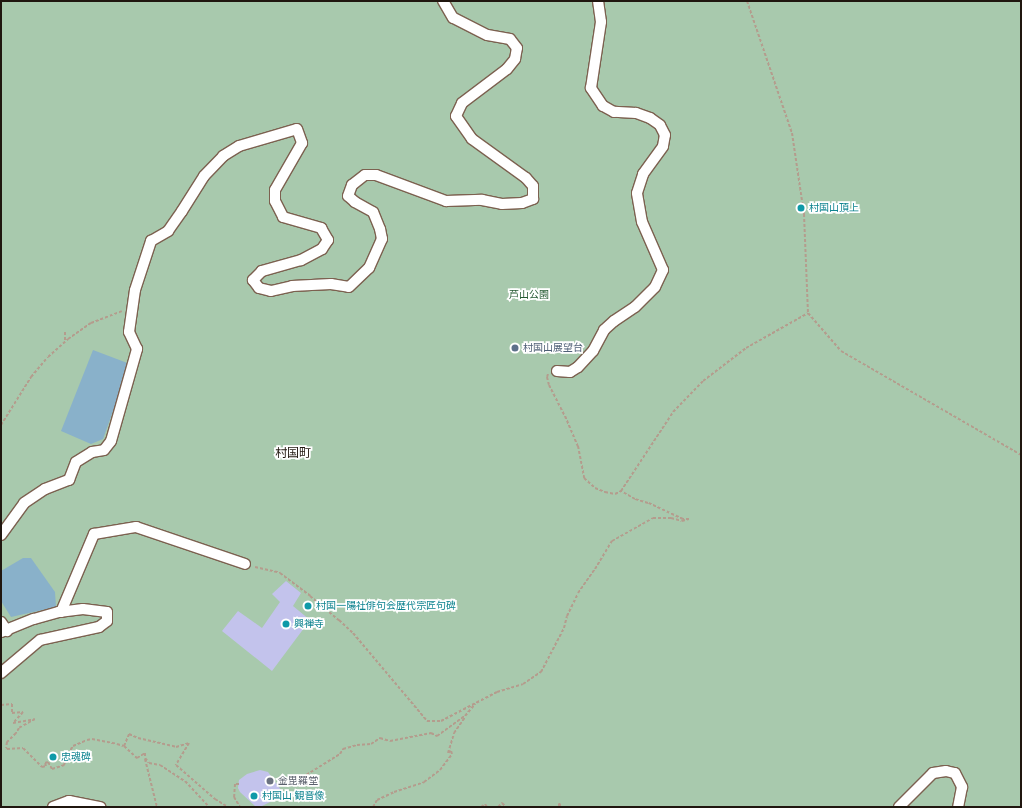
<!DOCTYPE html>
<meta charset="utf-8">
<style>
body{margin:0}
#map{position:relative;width:1022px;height:808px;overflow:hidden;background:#fadbc8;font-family:"Open Sans","Noto Sans JP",sans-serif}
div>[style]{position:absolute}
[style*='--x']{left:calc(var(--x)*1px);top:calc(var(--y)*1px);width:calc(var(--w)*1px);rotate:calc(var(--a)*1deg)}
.green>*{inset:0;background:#a8c9ad;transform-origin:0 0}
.water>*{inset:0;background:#89b1ca}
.building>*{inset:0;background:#c3c3ec}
.path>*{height:2px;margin-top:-1px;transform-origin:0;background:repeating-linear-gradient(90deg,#b49c8d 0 3px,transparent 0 5px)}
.roads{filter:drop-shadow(1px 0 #7c6150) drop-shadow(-1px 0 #7c6150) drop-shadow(0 1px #7c6150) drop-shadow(0 -1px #7c6150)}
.street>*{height:10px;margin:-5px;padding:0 5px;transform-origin:5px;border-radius:5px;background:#fff}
.dots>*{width:11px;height:11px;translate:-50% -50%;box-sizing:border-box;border:2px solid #fff;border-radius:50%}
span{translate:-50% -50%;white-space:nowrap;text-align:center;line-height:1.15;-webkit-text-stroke:3.5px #fff;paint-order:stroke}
.culture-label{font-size:10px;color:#0d838f}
.left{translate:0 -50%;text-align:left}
.park-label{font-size:10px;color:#235830}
.service-label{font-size:10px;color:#4e5e75}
.worship-label{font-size:10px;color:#5b616d}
.quarter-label{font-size:12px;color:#20160f}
.frame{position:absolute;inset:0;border:2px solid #20160f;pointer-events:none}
</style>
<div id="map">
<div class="green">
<i style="left:1px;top:1px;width:1020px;height:806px"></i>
</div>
<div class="water">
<i style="clip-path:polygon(93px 350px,130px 364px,103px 439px,91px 444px,61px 431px)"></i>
<i style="clip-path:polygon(23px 558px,31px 558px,55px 592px,56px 607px,11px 617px,1px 601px,1px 571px)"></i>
</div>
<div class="building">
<i style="clip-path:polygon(286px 581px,301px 593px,293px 606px,310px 620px,272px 671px,222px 631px,238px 611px,262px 628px,280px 602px,272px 594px)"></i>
<i style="clip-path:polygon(260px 770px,268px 772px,281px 790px,272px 801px,260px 807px,256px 807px,240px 792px,238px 788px,239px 780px,247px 774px)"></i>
</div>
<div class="path">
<i style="--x:747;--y:1;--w:139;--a:71.2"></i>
<i style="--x:792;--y:133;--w:82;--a:81.6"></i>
<i style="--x:804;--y:214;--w:99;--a:87.7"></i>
<i style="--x:808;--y:313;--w:50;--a:49"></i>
<i style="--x:841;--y:351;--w:208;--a:30"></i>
<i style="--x:65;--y:340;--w:8;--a:-90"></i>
<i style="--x:548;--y:374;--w:3;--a:108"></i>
<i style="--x:547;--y:377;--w:8;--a:76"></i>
<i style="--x:549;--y:385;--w:35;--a:63"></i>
<i style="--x:565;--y:416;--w:33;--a:67"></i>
<i style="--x:578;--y:446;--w:33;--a:79"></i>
<i style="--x:584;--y:478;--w:15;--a:42"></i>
<i style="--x:595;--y:488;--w:11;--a:22"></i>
<i style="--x:605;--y:492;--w:10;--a:11"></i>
<i style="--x:615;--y:494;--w:7;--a:-27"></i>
<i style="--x:1;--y:425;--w:57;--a:-58"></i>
<i style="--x:31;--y:377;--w:26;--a:-50"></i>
<i style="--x:48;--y:357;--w:27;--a:-42"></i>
<i style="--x:68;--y:339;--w:28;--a:-35"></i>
<i style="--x:91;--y:323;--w:33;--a:-21"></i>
<i style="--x:255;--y:567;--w:26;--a:13"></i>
<i style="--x:280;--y:573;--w:38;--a:37"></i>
<i style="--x:310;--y:596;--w:38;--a:40"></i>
<i style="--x:339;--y:620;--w:19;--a:43"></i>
<i style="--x:353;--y:633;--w:115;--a:49.9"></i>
<i style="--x:427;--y:721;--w:14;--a:0"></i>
<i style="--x:441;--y:721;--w:63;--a:-27.4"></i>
<i style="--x:497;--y:692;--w:27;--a:-17"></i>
<i style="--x:523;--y:684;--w:22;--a:-34"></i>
<i style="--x:541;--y:672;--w:50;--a:-62.4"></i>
<i style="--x:564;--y:628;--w:12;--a:-76"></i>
<i style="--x:567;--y:616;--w:25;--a:-64"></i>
<i style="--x:578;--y:593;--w:29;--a:-55"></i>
<i style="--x:595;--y:569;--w:33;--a:-59"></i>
<i style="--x:612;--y:541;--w:47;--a:-29.3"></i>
<i style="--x:653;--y:518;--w:18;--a:0"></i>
<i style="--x:671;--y:518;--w:11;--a:15"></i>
<i style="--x:682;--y:521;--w:7;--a:-16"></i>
<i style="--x:689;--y:519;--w:6;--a:180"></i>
<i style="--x:683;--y:519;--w:38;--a:-155"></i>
<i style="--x:648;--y:503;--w:14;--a:-163"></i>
<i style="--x:635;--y:499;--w:16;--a:-150"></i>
<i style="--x:621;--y:491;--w:95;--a:-56.6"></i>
<i style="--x:673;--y:412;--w:43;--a:-45.9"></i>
<i style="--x:703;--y:381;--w:54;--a:-37.5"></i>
<i style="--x:746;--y:348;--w:71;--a:-29.4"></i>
<i style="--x:1;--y:705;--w:11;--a:-5"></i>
<i style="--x:12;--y:704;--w:9;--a:90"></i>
<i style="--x:12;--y:713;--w:11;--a:-5"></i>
<i style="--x:23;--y:712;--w:15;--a:132"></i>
<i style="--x:13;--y:723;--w:22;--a:-10"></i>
<i style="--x:35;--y:719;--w:18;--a:151"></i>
<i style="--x:19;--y:728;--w:6;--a:121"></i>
<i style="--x:16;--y:733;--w:13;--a:135"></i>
<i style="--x:7;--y:742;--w:6;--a:99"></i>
<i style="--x:6;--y:748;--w:1;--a:45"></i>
<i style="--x:7;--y:749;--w:16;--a:-4"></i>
<i style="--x:23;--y:748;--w:27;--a:45"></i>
<i style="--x:42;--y:767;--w:4;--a:-14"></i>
<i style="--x:46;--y:766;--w:3;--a:-108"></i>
<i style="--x:45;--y:763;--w:3;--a:-18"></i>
<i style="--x:48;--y:762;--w:8;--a:60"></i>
<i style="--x:52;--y:769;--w:13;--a:-18"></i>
<i style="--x:64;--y:765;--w:12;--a:-70"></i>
<i style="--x:68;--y:754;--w:9;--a:-58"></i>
<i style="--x:73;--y:746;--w:15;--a:-23"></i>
<i style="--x:87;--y:740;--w:5;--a:-11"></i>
<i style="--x:92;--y:739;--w:25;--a:11"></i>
<i style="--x:117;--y:744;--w:7;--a:16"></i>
<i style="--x:124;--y:746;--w:18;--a:43"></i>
<i style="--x:137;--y:758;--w:9;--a:-32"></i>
<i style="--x:145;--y:753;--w:5;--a:90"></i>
<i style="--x:145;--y:758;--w:6;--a:51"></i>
<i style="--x:149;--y:763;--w:11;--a:10"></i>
<i style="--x:160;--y:765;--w:30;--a:33"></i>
<i style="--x:185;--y:781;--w:35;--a:47"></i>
<i style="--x:124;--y:746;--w:13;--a:-67"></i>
<i style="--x:129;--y:734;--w:10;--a:24"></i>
<i style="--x:138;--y:738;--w:39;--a:13"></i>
<i style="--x:176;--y:747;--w:14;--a:-17"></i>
<i style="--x:189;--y:743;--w:26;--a:121"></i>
<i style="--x:176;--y:765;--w:52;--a:41.1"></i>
<i style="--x:215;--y:799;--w:15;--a:32"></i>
<i style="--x:145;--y:759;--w:49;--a:76"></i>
<i style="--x:239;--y:784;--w:4;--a:180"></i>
<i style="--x:235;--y:784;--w:13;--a:94"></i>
<i style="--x:234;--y:797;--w:12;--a:59"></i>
<i style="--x:279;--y:785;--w:20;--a:-15"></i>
<i style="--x:298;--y:780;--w:49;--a:-31.8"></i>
<i style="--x:340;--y:754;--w:6;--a:-59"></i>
<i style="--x:343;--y:749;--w:15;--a:-16"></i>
<i style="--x:357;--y:745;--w:14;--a:-4"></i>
<i style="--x:371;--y:744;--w:11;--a:-34"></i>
<i style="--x:380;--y:738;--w:10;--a:17"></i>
<i style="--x:390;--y:741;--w:42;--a:-11"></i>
<i style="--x:431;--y:733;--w:7;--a:27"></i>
<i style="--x:437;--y:736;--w:34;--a:-36"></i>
<i style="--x:465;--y:716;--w:16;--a:-50"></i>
<i style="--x:373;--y:807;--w:8;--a:-60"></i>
<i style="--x:377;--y:800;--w:19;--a:-25"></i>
<i style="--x:394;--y:792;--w:32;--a:-18"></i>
<i style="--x:424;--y:782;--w:20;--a:-37"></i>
<i style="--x:440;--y:770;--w:20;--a:-53"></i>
<i style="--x:452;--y:754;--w:3;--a:-108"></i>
<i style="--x:451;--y:751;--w:4;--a:146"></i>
<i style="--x:448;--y:753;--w:21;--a:-73"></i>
<i style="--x:454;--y:733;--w:19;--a:-55"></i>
<i style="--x:481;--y:807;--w:5;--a:-37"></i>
<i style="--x:485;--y:804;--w:4;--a:56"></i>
<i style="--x:498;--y:807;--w:6;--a:-45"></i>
<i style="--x:502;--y:803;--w:6;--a:45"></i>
<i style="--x:559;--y:807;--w:4;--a:-90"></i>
<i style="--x:559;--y:803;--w:4;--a:63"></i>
</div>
<div class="roads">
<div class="street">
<i style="--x:557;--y:371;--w:13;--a:4"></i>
<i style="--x:570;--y:372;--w:9;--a:-32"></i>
<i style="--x:578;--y:367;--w:22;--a:-47"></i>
<i style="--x:593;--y:351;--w:24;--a:-62"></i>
<i style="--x:604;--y:330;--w:13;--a:-42"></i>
<i style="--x:614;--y:321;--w:25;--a:-34"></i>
<i style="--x:635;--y:307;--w:28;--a:-45"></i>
<i style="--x:655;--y:287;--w:19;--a:-65"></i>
<i style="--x:663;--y:270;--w:52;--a:-113.6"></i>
<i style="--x:642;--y:222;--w:29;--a:-100"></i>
<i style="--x:637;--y:193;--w:20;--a:-72"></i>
<i style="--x:643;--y:174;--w:34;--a:-54"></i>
<i style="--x:663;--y:146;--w:11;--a:-80"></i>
<i style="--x:665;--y:135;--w:11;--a:-117"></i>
<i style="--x:660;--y:125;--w:12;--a:-145"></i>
<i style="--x:650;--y:118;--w:15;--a:-160"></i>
<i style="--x:636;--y:113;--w:22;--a:-177"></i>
<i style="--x:614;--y:112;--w:13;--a:-151"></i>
<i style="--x:603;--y:106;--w:22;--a:-124"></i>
<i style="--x:591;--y:88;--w:67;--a:-81.4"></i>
<i style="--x:601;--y:22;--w:21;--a:-98"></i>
<i style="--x:1;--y:535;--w:39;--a:-54"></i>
<i style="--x:24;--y:503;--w:25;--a:-34"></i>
<i style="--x:45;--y:489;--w:26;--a:-21"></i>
<i style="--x:69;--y:480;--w:19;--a:-69"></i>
<i style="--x:76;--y:462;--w:19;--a:-32"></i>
<i style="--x:92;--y:452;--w:12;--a:-9"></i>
<i style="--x:104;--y:450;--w:11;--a:-52"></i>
<i style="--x:111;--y:441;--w:96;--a:-74.2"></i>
<i style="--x:137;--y:349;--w:19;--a:-115"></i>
<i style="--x:129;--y:332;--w:42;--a:-81.9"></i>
<i style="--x:135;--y:290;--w:52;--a:-71.9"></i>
<i style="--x:151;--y:241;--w:20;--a:-30"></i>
<i style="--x:168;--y:231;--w:24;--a:-55"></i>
<i style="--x:182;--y:211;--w:41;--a:-57.8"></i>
<i style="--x:204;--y:176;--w:28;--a:-46"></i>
<i style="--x:223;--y:156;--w:19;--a:-32"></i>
<i style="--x:239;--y:146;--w:60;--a:-16.3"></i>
<i style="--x:297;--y:129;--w:15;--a:70"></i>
<i style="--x:302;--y:143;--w:54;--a:119.9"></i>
<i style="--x:275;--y:190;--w:11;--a:90"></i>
<i style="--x:275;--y:201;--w:18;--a:63"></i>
<i style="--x:283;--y:217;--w:40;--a:16"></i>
<i style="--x:321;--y:228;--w:14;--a:60"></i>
<i style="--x:328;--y:240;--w:11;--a:124"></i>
<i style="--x:322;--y:249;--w:24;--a:152"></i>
<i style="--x:301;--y:260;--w:41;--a:164.2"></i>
<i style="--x:262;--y:271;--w:13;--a:135"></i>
<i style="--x:253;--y:280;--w:10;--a:53"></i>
<i style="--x:259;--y:288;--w:12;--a:14"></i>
<i style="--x:271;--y:291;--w:22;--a:-13"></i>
<i style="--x:292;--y:286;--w:39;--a:-3"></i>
<i style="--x:331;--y:284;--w:18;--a:9"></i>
<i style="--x:349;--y:287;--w:28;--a:-44"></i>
<i style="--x:369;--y:268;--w:32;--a:-66"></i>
<i style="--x:382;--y:239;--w:10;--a:-101"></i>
<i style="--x:380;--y:229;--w:18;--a:-112"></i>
<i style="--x:373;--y:212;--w:21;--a:-151"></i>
<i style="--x:355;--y:202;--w:9;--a:-139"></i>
<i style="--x:348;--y:196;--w:12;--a:-70"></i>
<i style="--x:352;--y:185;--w:16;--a:-38"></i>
<i style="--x:365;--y:175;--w:11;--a:0"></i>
<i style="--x:376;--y:175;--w:75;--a:20.4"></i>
<i style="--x:446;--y:201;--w:36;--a:-2"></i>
<i style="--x:482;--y:200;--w:20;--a:11"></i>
<i style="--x:502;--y:204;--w:20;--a:-3"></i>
<i style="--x:522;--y:203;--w:12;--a:-20"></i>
<i style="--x:533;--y:199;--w:13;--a:-90"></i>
<i style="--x:533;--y:186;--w:11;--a:-131"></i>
<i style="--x:526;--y:178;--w:67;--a:-144.2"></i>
<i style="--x:472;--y:139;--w:28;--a:-125"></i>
<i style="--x:456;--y:116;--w:14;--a:-65"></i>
<i style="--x:462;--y:103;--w:56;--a:-37.1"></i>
<i style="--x:507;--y:69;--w:13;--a:-51"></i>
<i style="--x:515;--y:59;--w:11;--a:-80"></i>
<i style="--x:517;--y:48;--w:11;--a:-128"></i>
<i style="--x:510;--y:39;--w:23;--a:-170"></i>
<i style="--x:487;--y:35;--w:38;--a:-153"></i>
<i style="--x:453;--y:18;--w:20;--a:-120"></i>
<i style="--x:61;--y:612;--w:85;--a:-67.1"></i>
<i style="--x:94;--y:534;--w:43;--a:-9.5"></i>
<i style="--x:136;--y:527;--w:115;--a:18.7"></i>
<i style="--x:1;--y:622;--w:11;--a:56"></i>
<i style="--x:1;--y:632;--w:35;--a:-22"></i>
<i style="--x:34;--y:619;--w:26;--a:-16"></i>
<i style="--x:59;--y:612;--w:24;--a:-7"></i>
<i style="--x:83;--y:609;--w:24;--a:7"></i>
<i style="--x:107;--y:612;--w:9;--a:90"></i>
<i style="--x:107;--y:621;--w:10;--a:143"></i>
<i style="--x:99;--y:627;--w:60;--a:167.6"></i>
<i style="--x:40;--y:640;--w:51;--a:139.8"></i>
<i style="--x:53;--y:807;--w:17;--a:-21"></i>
<i style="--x:69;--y:801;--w:32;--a:11"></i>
<i style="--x:899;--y:807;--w:48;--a:-45"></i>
<i style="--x:933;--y:773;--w:13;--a:-9"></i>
<i style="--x:946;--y:771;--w:9;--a:13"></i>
<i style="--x:955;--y:773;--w:16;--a:63"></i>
<i style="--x:962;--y:787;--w:20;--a:101"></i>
</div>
</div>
<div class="dots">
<i style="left:801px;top:208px;background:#0f9aa8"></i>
<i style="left:515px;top:348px;background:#5c6f8a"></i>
<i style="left:308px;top:606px;background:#0f9aa8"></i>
<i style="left:286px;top:624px;background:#0f9aa8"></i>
<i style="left:53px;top:757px;background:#0f9aa8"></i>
<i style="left:270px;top:781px;background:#6b7280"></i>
<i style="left:254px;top:796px;background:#0f9aa8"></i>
</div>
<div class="culture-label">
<span class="left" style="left:809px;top:208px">村国山頂上</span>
<span class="left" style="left:316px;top:606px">村国一陽社俳句会歴代宗匠句碑</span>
<span class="left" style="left:294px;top:624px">興禅寺</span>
<span class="left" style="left:61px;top:757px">忠魂碑</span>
<span class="left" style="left:262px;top:796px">村国山 観音像</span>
</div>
<div class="park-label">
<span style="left:529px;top:295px">芦山公園</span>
</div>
<div class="service-label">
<span class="left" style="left:523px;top:348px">村国山展望台</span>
</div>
<div class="worship-label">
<span class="left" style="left:278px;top:781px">金毘羅堂</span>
</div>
<div class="quarter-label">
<span style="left:293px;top:453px">村国町</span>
</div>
<div class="frame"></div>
</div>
